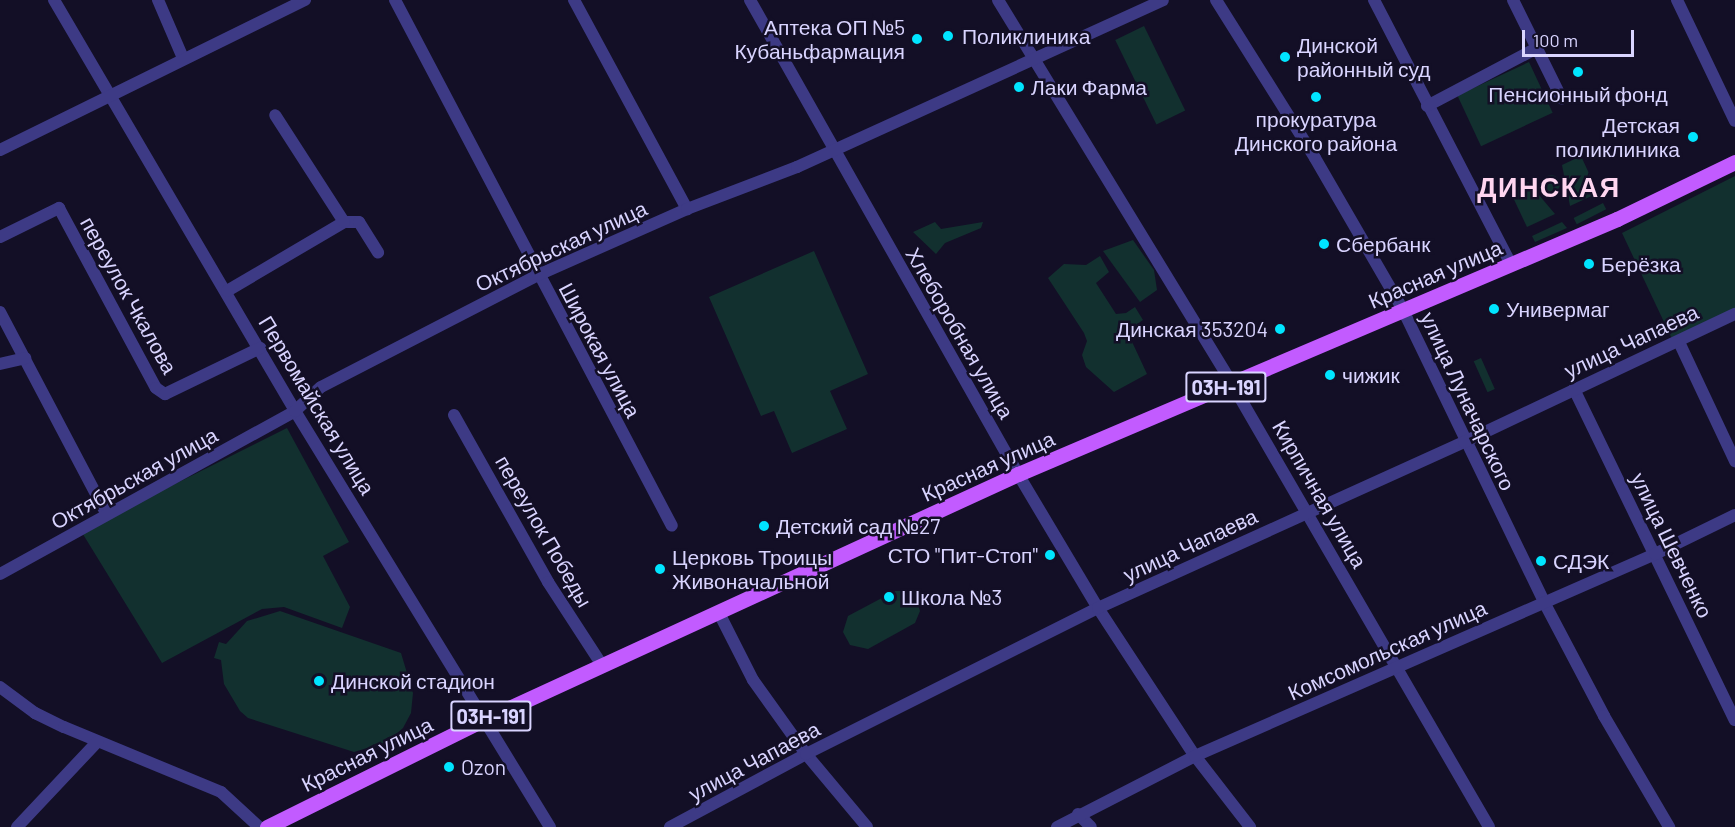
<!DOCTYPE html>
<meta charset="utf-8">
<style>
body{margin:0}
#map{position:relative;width:1735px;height:827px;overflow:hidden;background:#130f26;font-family:Barlow,sans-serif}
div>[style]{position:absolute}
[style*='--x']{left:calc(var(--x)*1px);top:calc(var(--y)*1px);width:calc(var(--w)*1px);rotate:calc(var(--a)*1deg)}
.green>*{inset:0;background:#12302f;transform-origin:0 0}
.round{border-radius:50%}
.minor>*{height:12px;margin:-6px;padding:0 6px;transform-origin:6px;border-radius:6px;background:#3d3a85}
.major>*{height:15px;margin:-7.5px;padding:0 7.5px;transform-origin:7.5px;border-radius:7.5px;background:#c25bff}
.dots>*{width:16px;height:16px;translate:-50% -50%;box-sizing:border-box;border:3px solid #130f26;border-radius:50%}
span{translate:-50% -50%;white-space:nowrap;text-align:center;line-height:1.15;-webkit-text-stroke:5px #130f26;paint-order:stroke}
.shield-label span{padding:2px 4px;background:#130f26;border:2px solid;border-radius:4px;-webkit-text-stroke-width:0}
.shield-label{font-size:20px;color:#d9d4ff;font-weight:700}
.poi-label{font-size:21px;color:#d9d4ff}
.right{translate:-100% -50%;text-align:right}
.left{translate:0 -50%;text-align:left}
.street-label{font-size:21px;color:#d9d4ff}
.district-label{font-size:27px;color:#ffd6f0;font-weight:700;letter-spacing:1.5px}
.scale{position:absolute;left:1522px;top:30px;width:112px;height:27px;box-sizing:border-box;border:3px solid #d9d4ff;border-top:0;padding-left:8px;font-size:18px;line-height:21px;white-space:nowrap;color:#d9d4ff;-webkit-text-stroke:4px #130f26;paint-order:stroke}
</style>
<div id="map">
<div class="green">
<i style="left:1144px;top:26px;width:94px;height:32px;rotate:64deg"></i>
<i style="left:1529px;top:62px;width:56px;height:79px;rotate:65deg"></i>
<i style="clip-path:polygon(1581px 156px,1598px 193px,1570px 206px,1562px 165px)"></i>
<i class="round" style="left:1542px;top:175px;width:18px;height:18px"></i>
<i style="clip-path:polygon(1735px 176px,1735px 310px,1673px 341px,1622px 233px)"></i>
<i style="clip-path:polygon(1528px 182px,1555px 214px,1527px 227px,1510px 191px)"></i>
<i style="left:1603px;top:203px;width:7px;height:33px;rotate:63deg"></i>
<i style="clip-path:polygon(935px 222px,941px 229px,983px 222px,981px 228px,945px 243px,936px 254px,913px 232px)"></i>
<i style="clip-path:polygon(1562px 222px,1567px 228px,1535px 242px,1532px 236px)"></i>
<i style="clip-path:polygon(1133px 240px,1154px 270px,1157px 290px,1140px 302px,1103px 251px)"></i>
<i style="clip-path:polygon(814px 251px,868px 374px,830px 391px,847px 429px,792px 453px,774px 411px,761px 416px,709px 297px)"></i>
<i style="clip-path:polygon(1100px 256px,1109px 272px,1096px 283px,1116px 314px,1126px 313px,1135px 307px,1143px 320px,1127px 331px,1147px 374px,1114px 392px,1086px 367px,1082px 355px,1087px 341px,1084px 333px,1048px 278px,1064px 264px,1086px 265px)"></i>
<i style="left:1481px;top:358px;width:34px;height:8px;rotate:66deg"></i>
<i style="clip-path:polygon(287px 428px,349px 542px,323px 556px,350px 607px,342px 628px,284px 607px,262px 609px,162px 663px,81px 531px)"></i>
<i style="clip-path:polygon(895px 591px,905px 591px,916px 598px,920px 611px,915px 623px,868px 649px,850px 645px,843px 632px,848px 616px)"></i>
<i style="clip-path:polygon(280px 611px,401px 653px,413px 693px,411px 713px,403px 728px,387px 742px,354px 752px,248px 718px,240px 711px,224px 684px,221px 660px,214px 658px,219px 642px,226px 644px,247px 621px)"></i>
</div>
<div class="minor">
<i style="--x:54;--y:0;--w:476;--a:59.6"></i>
<i style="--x:295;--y:411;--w:488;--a:58.5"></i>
<i style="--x:158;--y:0;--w:63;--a:66.7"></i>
<i style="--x:395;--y:0;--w:594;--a:62.23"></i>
<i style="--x:574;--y:0;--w:238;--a:61.6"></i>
<i style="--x:750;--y:0;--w:545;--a:60.52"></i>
<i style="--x:1018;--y:474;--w:156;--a:59.2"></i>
<i style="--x:1098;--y:608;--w:177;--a:56.8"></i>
<i style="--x:1195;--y:756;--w:90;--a:52.2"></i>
<i style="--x:998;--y:0;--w:450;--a:58.6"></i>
<i style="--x:1232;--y:384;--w:512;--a:59.88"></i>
<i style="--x:1216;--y:0;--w:186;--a:57.9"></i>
<i style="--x:1315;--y:158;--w:176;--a:59.9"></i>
<i style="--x:1403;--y:310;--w:324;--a:64.2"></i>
<i style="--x:1544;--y:602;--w:129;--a:62.2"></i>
<i style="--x:1604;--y:716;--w:129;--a:59.6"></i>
<i style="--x:1374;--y:0;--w:297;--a:62.6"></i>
<i style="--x:1513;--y:0;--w:110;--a:63.7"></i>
<i style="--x:1677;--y:0;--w:134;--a:64.4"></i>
<i style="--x:1427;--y:106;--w:124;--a:-27.8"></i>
<i style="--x:0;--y:150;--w:340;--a:-26.2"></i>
<i style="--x:344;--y:222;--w:15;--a:0"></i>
<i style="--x:359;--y:222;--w:36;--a:58"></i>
<i style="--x:0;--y:237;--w:66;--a:-26.2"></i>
<i style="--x:59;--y:208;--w:204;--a:61.7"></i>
<i style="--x:156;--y:388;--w:11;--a:34"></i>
<i style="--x:165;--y:394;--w:106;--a:-25.8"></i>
<i style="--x:227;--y:291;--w:136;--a:-30.5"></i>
<i style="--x:344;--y:222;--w:127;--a:-122.8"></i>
<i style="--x:0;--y:312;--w:227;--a:62.2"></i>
<i style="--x:1679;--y:342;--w:132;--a:64.8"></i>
<i style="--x:0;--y:364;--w:26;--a:-13"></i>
<i style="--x:1574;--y:389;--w:368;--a:64.1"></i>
<i style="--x:454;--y:415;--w:192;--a:60.6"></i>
<i style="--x:548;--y:582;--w:99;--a:57"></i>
<i style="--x:0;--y:574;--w:337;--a:-28.9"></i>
<i style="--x:295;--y:411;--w:35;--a:-43"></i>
<i style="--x:321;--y:387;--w:244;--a:-27.3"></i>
<i style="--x:538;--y:275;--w:163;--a:-23.9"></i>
<i style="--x:687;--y:209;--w:118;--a:-20.9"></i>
<i style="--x:797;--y:167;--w:402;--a:-24.5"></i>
<i style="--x:719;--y:613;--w:75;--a:63.1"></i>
<i style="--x:753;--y:680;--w:91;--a:54.4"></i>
<i style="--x:806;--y:754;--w:95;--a:50.1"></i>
<i style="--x:0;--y:687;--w:44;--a:36.6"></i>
<i style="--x:35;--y:713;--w:32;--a:26"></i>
<i style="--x:64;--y:727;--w:170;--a:22.5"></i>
<i style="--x:221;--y:792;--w:52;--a:42.6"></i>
<i style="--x:1078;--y:814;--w:18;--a:45"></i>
<i style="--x:17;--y:827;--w:117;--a:-46.7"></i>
<i style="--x:670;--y:827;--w:154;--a:-28.2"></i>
<i style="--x:806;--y:754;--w:326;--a:-26.6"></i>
<i style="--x:1098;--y:608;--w:402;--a:-24.4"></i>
<i style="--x:1464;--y:442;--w:300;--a:-25.3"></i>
<i style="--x:1057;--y:827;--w:155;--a:-27.2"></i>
<i style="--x:1195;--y:756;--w:502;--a:-23.71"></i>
<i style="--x:1655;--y:554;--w:89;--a:-26"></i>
</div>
<div class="major">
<i style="--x:267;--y:827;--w:243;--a:-26.4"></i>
<i style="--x:485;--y:719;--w:587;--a:-24.69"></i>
<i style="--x:1018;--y:474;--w:651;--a:-23.06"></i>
<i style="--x:1617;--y:219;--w:131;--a:-25.8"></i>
</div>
<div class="dots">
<i style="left:948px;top:36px;background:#00e5ff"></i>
<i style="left:917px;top:39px;background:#00e5ff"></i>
<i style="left:1285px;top:57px;background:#00e5ff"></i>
<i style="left:1578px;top:72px;background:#00e5ff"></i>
<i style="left:1019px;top:87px;background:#00e5ff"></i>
<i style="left:1316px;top:97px;background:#00e5ff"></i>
<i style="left:1693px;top:137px;background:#00e5ff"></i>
<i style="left:1324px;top:244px;background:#00e5ff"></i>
<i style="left:1589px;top:264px;background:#00e5ff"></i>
<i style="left:1494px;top:309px;background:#00e5ff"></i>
<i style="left:1280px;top:329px;background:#00e5ff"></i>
<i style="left:1330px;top:375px;background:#00e5ff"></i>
<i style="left:764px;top:526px;background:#00e5ff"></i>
<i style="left:1050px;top:555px;background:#00e5ff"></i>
<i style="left:1541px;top:561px;background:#00e5ff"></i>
<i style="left:660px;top:569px;background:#00e5ff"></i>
<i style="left:889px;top:597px;background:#00e5ff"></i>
<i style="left:319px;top:681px;background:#00e5ff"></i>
<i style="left:449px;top:767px;background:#00e5ff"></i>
</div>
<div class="shield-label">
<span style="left:1226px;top:387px">03Н-191</span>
<span style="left:491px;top:716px">03Н-191</span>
</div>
<div class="poi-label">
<span class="right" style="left:905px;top:39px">Аптека ОП №5<br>Кубаньфармация</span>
<span class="left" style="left:962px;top:36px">Поликлиника</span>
<span class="left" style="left:1297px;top:57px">Динской<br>районный суд</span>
<span class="left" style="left:1031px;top:87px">Лаки Фарма</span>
<span style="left:1578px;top:94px">Пенсионный фонд</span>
<span style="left:1316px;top:131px">прокуратура<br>Динского района</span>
<span class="right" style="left:1680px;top:137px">Детская<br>поликлиника</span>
<span class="left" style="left:1336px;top:244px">Сбербанк</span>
<span class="left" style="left:1601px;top:264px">Берёзка</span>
<span class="left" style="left:1506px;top:309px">Универмаг</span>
<span class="right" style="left:1268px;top:329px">Динская 353204</span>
<span class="left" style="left:1342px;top:375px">чижик</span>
<span class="left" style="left:776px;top:526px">Детский сад №27</span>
<span class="right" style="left:1038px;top:555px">СТО "Пит-Стоп"</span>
<span class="left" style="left:672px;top:569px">Церковь Троицы<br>Живоначальной</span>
<span class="left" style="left:1553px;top:561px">СДЭК</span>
<span class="left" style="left:901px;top:597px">Школа №3</span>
<span class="left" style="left:331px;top:681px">Динской стадион</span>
<span class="left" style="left:461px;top:767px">Ozon</span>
</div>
<div class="street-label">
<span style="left:561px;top:246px;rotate:-25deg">Октябрьская улица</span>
<span style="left:1435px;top:274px;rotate:-23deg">Красная улица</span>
<span style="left:129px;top:295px;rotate:61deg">переулок Чкалова</span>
<span style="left:960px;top:333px;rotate:60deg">Хлеборобная улица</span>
<span style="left:1631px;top:341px;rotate:-25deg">улица Чапаева</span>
<span style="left:600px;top:350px;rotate:62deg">Широкая улица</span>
<span style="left:1468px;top:401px;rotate:65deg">улица Луначарского</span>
<span style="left:317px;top:405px;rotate:59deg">Первомайская улица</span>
<span style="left:988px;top:466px;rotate:-24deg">Красная улица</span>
<span style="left:134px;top:478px;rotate:-29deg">Октябрьская улица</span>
<span style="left:1320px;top:494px;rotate:60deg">Кирпичная улица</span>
<span style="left:544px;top:531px;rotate:60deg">переулок Победы</span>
<span style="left:1190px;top:545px;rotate:-25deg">улица Чапаева</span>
<span style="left:1672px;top:545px;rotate:64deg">улица Шевченко</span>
<span style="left:1387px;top:650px;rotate:-24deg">Комсомольская улица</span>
<span style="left:367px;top:754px;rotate:-26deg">Красная улица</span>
<span style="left:754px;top:761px;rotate:-28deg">улица Чапаева</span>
</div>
<div class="district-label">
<span style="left:1549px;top:187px">ДИНСКАЯ</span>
</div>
<div class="scale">100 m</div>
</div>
